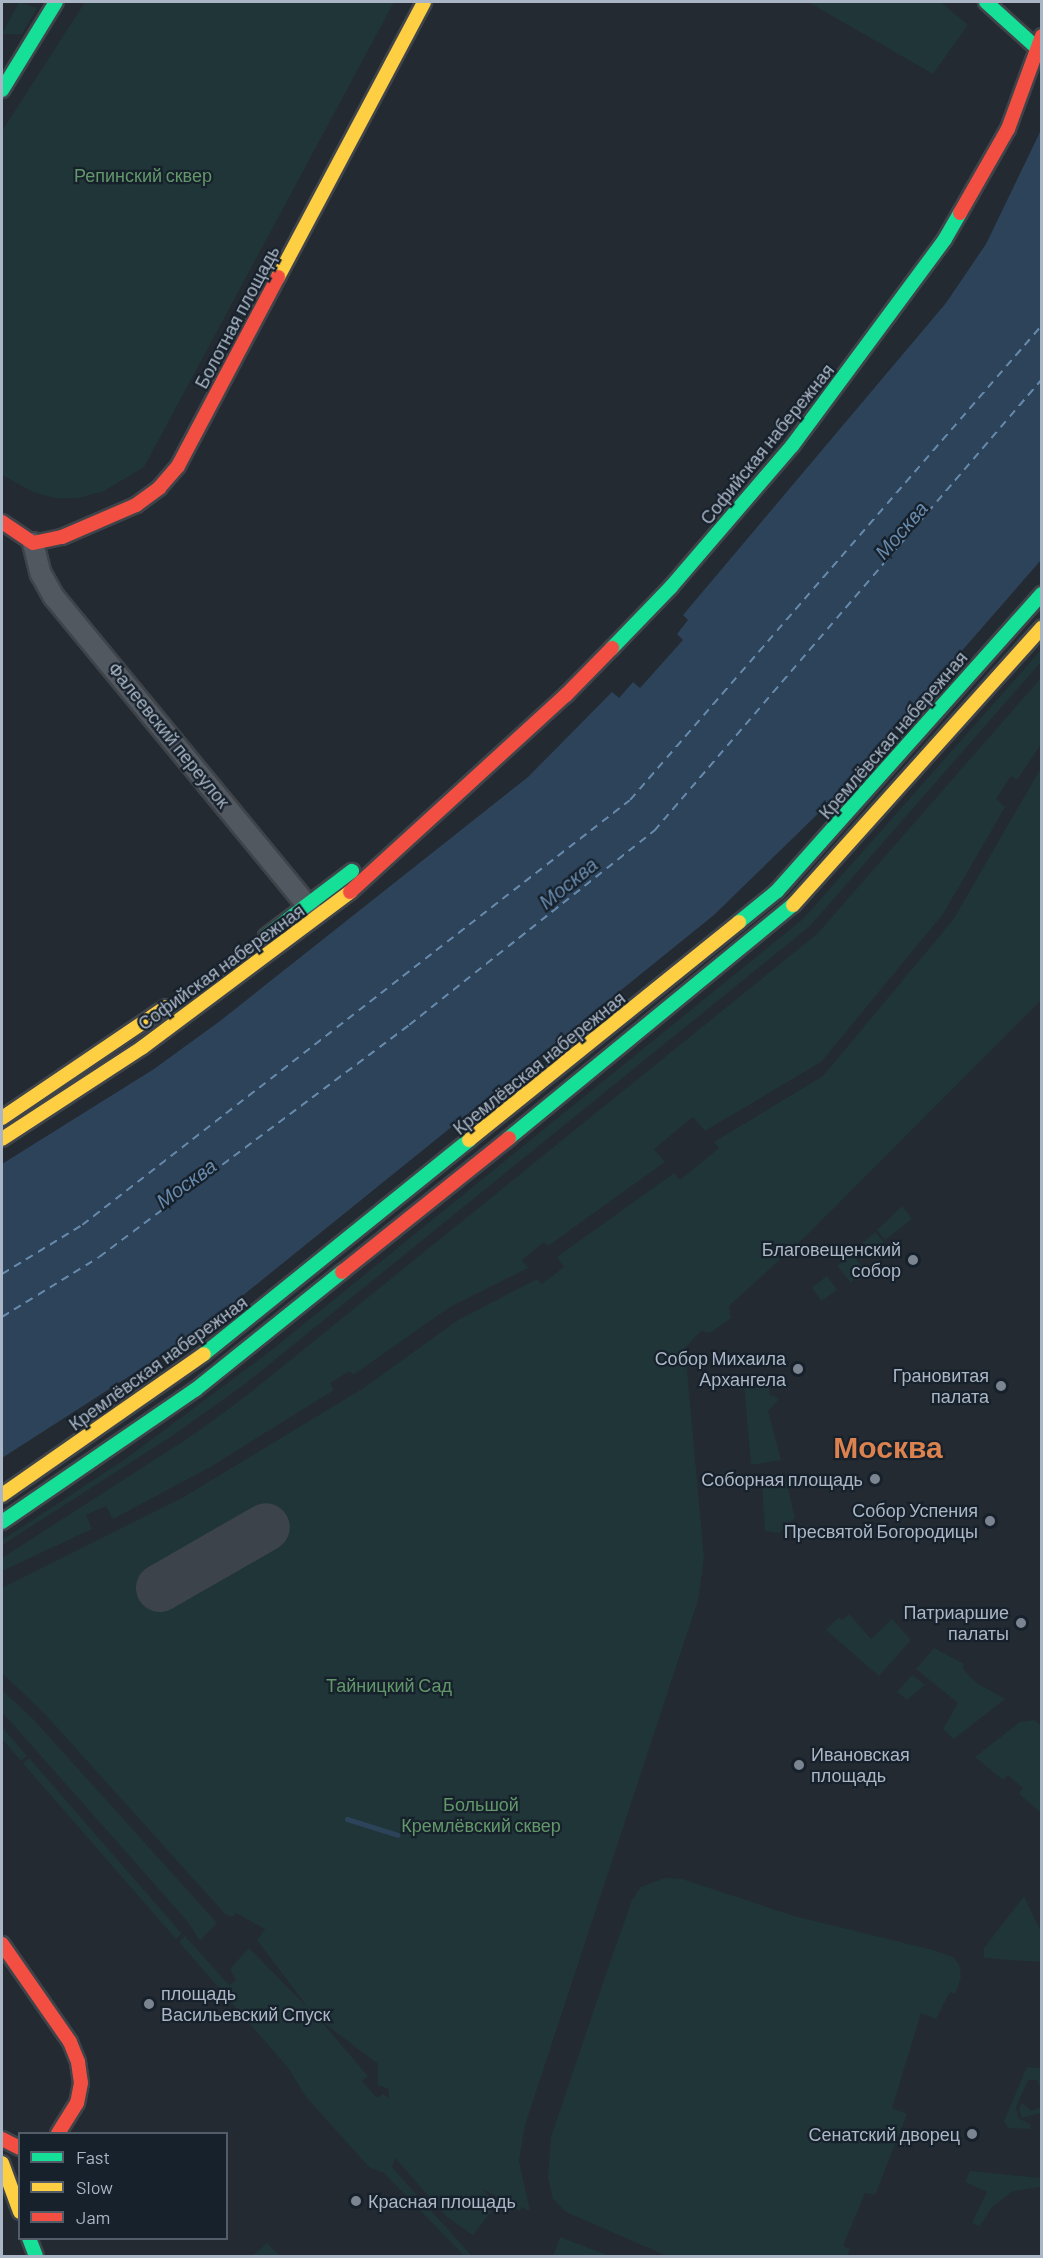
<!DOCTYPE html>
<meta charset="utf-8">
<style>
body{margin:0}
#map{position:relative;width:1043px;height:2258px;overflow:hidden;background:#232a31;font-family:Barlow,sans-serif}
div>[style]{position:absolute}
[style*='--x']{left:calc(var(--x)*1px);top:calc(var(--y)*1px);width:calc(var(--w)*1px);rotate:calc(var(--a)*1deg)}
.green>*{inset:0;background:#203537;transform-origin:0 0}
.water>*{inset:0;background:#2c435a}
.stream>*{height:5px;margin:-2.5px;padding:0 2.5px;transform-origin:2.5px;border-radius:2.5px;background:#2c435a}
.ferry>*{height:1.5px;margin-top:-0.75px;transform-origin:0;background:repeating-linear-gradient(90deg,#678aac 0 8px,transparent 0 14px)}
.taxiway>*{height:48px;margin:-24px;padding:0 24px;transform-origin:24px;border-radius:24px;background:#3c434a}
.roads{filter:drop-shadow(2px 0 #3f444a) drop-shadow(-2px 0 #3f444a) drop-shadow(0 2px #3f444a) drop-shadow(0 -2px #3f444a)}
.street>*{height:20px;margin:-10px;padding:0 10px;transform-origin:10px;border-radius:10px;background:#525860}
.fast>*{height:14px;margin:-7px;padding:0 7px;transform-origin:7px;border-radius:7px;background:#16e098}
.slow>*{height:14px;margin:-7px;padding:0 7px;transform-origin:7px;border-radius:7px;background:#ffcf43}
.jam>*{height:14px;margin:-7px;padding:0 7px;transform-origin:7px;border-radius:7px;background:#f24e42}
.dots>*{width:16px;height:16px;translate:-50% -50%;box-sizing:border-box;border:3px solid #17212c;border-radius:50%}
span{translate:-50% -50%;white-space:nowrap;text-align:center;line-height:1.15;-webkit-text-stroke:4.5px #17212c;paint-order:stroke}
.park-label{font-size:18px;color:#619769}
.street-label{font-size:18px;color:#aab6c5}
.poi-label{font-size:18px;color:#aab6c5}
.right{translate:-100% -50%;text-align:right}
.left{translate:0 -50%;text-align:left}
.water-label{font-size:20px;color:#678aac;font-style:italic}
.town-label{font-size:30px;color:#dc824e;font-weight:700}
.frame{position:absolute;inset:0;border:3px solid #aab6c5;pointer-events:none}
.legend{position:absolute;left:18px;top:2132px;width:210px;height:108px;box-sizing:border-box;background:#17212c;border:2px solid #525d69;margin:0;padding:8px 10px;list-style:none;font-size:18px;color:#aab6c5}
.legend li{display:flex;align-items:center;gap:12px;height:30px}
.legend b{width:30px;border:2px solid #525d69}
</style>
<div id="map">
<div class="green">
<i style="clip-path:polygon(19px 2px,37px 8px,22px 34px,2px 34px)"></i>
<i style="clip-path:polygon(85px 2px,394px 2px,144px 467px,104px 491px,79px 498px,54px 498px,33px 492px,2px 475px,2px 131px)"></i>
<i style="clip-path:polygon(808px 2px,941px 2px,968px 25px,933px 74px)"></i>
<i style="clip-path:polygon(1041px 650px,1041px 662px,810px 926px,245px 1384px,169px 1438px,2px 1545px,2px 1540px,124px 1460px,273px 1349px,803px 919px)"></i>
<i style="clip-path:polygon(1041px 678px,1041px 744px,1017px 780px,1011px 776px,996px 799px,1005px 807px,943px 914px,821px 1062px,705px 1131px,693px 1117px,654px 1149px,665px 1162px,548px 1246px,544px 1242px,522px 1260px,528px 1268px,450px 1307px,353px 1375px,350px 1371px,330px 1383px,334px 1390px,212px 1466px,113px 1519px,106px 1506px,86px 1515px,92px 1529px,2px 1571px,2px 1558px,196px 1433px,251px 1392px,817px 934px)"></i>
<i style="clip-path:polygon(evenodd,1041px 768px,1041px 1000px,806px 1236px,729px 1306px,731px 1318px,710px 1333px,701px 1331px,685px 1348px,704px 1558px,698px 1600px,525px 2125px,519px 2161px,530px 2211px,521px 2207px,520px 2212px,508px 2202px,482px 2189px,497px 2204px,473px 2235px,448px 2218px,395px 2158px,392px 2167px,422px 2201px,416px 2206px,384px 2173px,369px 2167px,306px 2097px,289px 2069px,179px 1942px,185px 1936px,229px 1985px,236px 1980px,230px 1969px,249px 1948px,309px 2009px,257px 1940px,265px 1929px,236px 1913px,232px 1917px,225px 1914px,43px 1712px,2px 1673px,2px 1588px,182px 1498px,362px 1389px,458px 1320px,537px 1279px,542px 1284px,564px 1267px,557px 1257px,674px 1173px,680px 1180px,719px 1148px,714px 1142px,823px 1076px,953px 920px,1041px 768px,320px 2020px,378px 2064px,378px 2085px,389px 2089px,389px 2099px,383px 2094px,377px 2098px,362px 2081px,368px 2076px,320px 2020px)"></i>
<i style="clip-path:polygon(902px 1206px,912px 1219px,885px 1240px,877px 1230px)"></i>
<i style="clip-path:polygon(875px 1232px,884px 1242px,861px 1260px,854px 1251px)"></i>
<i style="left:852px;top:1254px;width:21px;height:19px;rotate:51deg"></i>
<i style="left:827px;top:1276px;width:17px;height:19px;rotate:54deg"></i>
<i style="clip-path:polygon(748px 1381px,757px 1388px,769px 1382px,769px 1394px,779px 1399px,768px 1411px,781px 1460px,751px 1465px,744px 1384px)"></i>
<i style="clip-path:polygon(785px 1476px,795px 1518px,779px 1533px,765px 1531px,762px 1483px)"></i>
<i style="clip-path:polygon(849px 1614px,871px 1639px,892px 1619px,911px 1640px,879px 1676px,826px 1630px,839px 1617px,842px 1620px)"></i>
<i style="clip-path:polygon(934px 1648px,964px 1664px,963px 1669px,975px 1682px,1005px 1699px,954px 1739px,943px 1729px,958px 1703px,916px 1669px)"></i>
<i style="clip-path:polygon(912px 1675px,925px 1685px,907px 1700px,897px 1692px)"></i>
<i style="clip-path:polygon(2px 1690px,34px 1720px,217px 1923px,200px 1941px,188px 1922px,2px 1712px)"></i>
<i style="clip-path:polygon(1035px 1720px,1041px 1726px,1041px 1813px,1019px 1794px,1023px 1788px,1008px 1775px,1003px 1780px,975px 1757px,1020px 1722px)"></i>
<i style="clip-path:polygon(2px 1727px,27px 1756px,21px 1761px,2px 1739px)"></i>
<i style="left:29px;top:1758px;width:233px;height:8px;rotate:49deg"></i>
<i style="clip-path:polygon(665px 1878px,682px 1879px,794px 1916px,933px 1950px,953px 1957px,959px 1964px,961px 1977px,955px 1994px,950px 1992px,936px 2019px,921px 2013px,892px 2108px,907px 2114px,875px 2195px,865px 2193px,843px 2246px,850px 2249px,847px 2256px,667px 2256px,566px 2212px,553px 2199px,548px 2177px,551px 2137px,607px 1971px,632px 1900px,641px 1887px)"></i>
<i style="clip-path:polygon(1024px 1896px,1041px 1932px,1041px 1962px,984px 1958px,984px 1948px)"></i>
<i style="clip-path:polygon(1027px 2067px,1041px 2068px,1041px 2090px,1037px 2080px,1028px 2080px,1016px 2107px,1018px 2118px,1030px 2124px,1030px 2129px,1008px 2128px,1004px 2121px)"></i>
<i style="clip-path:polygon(1022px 2103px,1031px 2111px,1041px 2107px,1041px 2113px,1022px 2118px,1019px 2109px)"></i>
<i style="clip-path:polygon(970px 2171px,1041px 2178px,1041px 2187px,1013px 2191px,992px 2207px,980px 2226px,972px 2223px,987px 2192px,965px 2182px)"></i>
<i style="clip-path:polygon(425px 2204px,472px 2256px,464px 2256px,419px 2209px)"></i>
<i style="clip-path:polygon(560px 2237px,563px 2238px,609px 2256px,553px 2256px)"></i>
<i style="clip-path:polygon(267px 2243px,280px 2256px,252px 2256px,264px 2246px)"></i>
</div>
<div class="water">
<i style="clip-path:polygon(1041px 130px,1041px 560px,830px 802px,714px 915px,236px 1301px,167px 1352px,2px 1458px,2px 1164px,154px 1069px,220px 1021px,528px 777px,612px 692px,619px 698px,633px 682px,640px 688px,683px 640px,677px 634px,688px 620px,683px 615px,946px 303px,986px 244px)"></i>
</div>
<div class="stream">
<i style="--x:347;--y:1819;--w:53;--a:17.4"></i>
</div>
<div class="ferry">
<i style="--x:2;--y:1274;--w:94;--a:-31.5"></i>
<i style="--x:82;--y:1225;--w:693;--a:-37.8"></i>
<i style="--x:630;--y:800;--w:629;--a:-49.06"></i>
<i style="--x:2;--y:1317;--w:114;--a:-31.7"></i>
<i style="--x:99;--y:1257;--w:387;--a:-36.8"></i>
<i style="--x:409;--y:1025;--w:313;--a:-38.4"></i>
<i style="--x:654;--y:831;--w:596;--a:-49.36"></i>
</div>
<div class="taxiway">
<i style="--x:160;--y:1588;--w:122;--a:-29.9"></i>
</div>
<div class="roads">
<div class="street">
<i style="--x:33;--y:543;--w:32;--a:76"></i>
<i style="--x:41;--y:574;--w:26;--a:61"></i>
<i style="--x:54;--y:597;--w:410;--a:50.6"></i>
</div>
<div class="fast">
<i style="--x:986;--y:2;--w:70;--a:42.1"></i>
<i style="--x:2;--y:90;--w:103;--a:-58.5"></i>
<i style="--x:612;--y:648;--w:85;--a:-46"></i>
<i style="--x:671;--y:587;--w:186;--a:-49.4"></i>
<i style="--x:792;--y:446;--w:257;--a:-53.5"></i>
<i style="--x:945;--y:239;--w:30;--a:-60"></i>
<i style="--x:739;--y:922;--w:49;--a:-39.2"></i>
<i style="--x:777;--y:891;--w:398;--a:-48.3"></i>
<i style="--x:266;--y:936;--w:108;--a:-37.1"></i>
<i style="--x:509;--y:1138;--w:367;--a:-39.4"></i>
<i style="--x:204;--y:1354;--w:341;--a:-38.9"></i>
<i style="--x:2;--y:1522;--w:234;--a:-34.4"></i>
<i style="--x:195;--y:1390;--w:189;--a:-38.8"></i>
<i style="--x:29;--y:2238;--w:19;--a:69"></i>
</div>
<div class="slow">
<i style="--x:278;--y:277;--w:311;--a:-62"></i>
<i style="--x:793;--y:905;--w:373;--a:-48.1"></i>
<i style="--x:2;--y:1118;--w:198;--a:-34.1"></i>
<i style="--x:2;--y:1139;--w:168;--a:-33.1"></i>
<i style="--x:143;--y:1047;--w:259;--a:-36.8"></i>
<i style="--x:469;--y:1140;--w:347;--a:-38.9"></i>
<i style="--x:2;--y:1495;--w:246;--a:-34.9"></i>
<i style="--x:2;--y:2163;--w:52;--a:69.8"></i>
</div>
<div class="jam">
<i style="--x:960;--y:213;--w:97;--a:-60.3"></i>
<i style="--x:1008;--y:129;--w:99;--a:-69.9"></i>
<i style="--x:2;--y:522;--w:37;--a:34"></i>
<i style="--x:33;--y:543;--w:30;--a:-12"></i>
<i style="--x:62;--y:537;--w:81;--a:-23.4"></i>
<i style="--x:136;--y:505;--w:29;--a:-36"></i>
<i style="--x:159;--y:488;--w:29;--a:-49"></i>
<i style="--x:178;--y:466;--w:214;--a:-62.1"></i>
<i style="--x:350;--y:892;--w:292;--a:-42.4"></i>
<i style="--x:566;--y:695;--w:66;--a:-45.6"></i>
<i style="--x:342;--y:1272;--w:214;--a:-38.7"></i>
<i style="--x:2;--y:1944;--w:119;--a:55.2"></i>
<i style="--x:70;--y:2042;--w:22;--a:68"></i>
<i style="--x:78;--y:2062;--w:21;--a:82"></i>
<i style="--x:81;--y:2083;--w:20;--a:101"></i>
<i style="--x:77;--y:2103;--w:36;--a:122"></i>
<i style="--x:2;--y:2139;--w:20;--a:27"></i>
</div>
</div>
<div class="dots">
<i style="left:913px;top:1260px;background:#7b8591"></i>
<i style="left:798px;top:1369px;background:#7b8591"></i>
<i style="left:1001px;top:1386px;background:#7b8591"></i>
<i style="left:875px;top:1479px;background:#7b8591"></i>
<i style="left:990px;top:1521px;background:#7b8591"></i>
<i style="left:1021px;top:1623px;background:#7b8591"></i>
<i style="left:799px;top:1765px;background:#7b8591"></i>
<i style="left:149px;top:2004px;background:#7b8591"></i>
<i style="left:972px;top:2134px;background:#7b8591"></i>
<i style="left:356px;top:2201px;background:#7b8591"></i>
</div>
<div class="park-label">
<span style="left:143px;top:175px">Репинский сквер</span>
<span style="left:389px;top:1685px">Тайницкий Сад</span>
<span style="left:481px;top:1815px">Большой<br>Кремлёвский сквер</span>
</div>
<div class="street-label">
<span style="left:237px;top:317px;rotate:-62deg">Болотная площадь</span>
<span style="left:767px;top:444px;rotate:-51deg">Софийская набережная</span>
<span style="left:169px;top:735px;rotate:51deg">Фалеевский переулок</span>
<span style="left:893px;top:735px;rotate:-49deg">Кремлёвская набережная</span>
<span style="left:221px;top:967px;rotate:-36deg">Софийская набережная</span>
<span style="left:539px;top:1063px;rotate:-39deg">Кремлёвская набережная</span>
<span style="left:158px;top:1363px;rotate:-36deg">Кремлёвская набережная</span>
</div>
<div class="poi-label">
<span class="right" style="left:901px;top:1260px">Благовещенский<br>собор</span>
<span class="right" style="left:786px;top:1369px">Собор Михаила<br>Архангела</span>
<span class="right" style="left:989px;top:1386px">Грановитая<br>палата</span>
<span class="right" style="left:863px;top:1479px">Соборная площадь</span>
<span class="right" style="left:978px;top:1521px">Собор Успения<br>Пресвятой Богородицы</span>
<span class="right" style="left:1009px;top:1623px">Патриаршие<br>палаты</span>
<span class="left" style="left:811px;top:1765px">Ивановская<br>площадь</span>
<span class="left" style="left:161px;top:2004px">площадь<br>Васильевский Спуск</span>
<span class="right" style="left:960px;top:2134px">Сенатский дворец</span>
<span class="left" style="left:368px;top:2201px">Красная площадь</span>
</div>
<div class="water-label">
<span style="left:901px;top:530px;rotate:-49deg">Москва</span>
<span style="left:568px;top:883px;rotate:-39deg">Москва</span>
<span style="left:186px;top:1183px;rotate:-36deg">Москва</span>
</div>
<div class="town-label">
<span style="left:888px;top:1446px">Москва</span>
</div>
<div class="frame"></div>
<ul class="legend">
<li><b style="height:8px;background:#16e098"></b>Fast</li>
<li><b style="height:8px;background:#ffcf43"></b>Slow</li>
<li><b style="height:8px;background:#f24e42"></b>Jam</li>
</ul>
</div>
